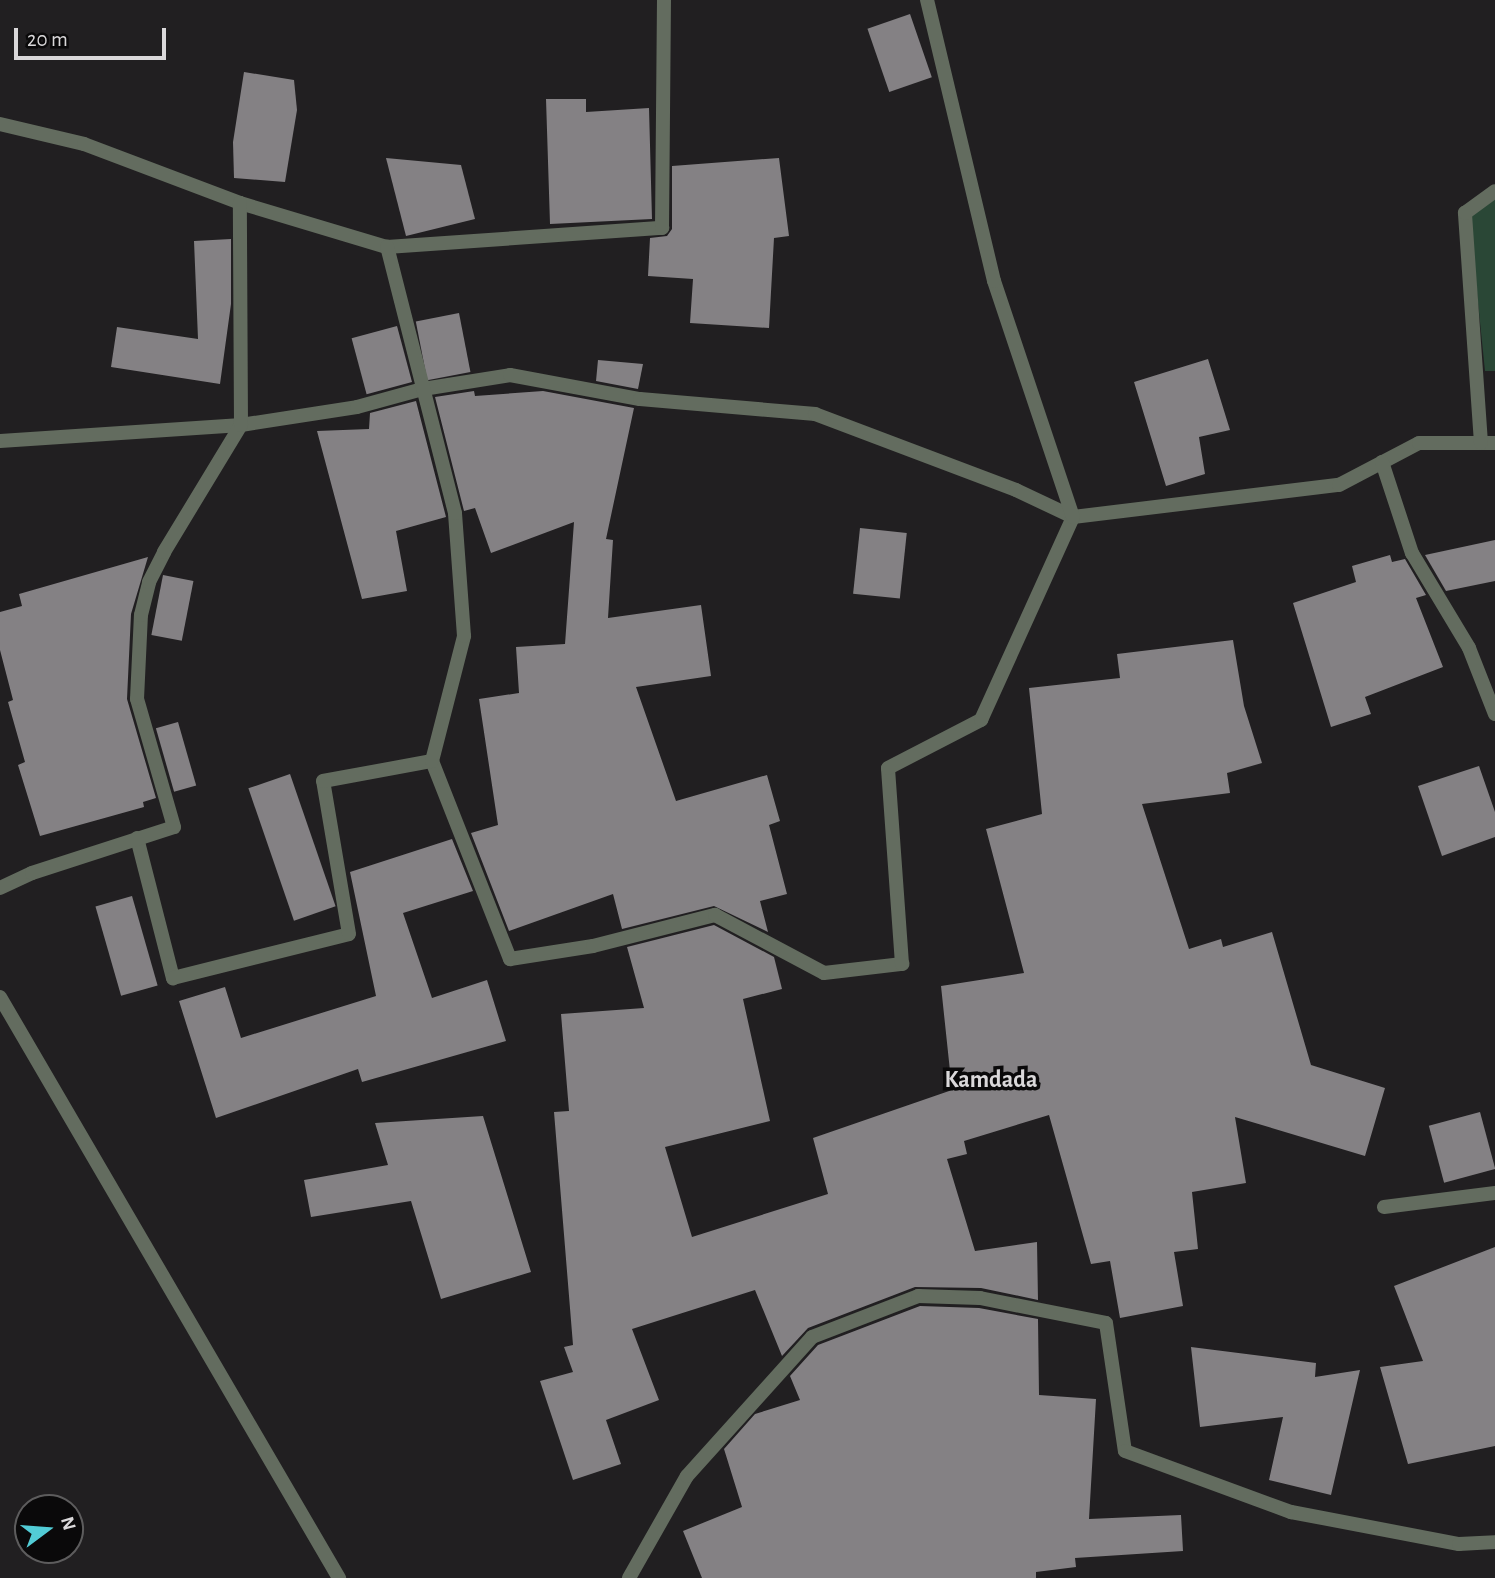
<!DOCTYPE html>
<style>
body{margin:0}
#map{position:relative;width:1495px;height:1578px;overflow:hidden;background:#211f21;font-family:"Alegreya Sans",sans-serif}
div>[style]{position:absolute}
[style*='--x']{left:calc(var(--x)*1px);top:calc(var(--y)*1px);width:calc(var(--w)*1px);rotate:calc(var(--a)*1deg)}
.green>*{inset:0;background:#2a4736}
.building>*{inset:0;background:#848184;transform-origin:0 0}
.street>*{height:14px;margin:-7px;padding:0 7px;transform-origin:7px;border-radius:7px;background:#636c5f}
span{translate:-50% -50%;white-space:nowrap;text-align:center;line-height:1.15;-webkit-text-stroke:7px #0a090a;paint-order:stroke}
.quarter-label{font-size:24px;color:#dad8da;font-weight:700}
.north{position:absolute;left:14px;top:1494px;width:70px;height:70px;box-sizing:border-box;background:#0a090a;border:2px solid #5d5c5d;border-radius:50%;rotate:74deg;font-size:19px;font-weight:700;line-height:28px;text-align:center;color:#dad8da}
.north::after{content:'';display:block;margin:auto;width:24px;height:32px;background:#52ccd6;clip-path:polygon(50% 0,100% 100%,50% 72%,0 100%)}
.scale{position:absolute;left:14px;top:28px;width:152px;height:32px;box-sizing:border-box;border:4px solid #dad8da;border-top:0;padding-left:9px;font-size:21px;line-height:24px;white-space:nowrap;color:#dad8da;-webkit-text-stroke:5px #0a090a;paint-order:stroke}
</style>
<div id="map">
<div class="green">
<i style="clip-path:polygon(1495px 190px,1495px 371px,1485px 371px,1468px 204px)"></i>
</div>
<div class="building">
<i style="left:910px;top:14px;width:67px;height:45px;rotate:71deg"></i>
<i style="clip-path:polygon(244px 72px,294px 80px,297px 110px,285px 182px,234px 178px,233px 142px)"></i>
<i style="clip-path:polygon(546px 99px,586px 99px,586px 112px,649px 108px,652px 219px,550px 224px)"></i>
<i style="clip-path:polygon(386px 158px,461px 165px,475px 219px,406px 236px)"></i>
<i style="clip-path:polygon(779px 158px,789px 236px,774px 238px,769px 328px,690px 323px,693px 279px,648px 276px,650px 238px,667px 236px,672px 229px,672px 166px)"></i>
<i style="clip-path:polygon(231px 239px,231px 304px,220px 384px,111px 367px,117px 327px,198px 339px,194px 241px)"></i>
<i style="left:459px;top:313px;width:60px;height:44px;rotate:79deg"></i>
<i style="left:397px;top:326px;width:58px;height:47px;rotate:75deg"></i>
<i style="clip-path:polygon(1208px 359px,1230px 430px,1199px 437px,1205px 474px,1166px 486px,1134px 382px)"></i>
<i style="clip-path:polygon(598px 360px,643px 364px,638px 389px,596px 381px)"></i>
<i style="clip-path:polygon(474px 391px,475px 396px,543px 391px,634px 408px,606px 539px,613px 540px,608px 618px,701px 605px,711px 676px,636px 687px,676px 801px,767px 775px,780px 821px,769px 825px,787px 894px,760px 901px,768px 932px,714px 906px,622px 929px,613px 894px,509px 931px,471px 833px,498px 825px,479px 699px,519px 693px,516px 647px,565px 644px,574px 522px,491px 553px,475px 508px,464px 511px,435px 397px)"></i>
<i style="clip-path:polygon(416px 401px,446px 517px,396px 531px,407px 591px,362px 599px,317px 431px,369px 429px,370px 413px)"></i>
<i style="left:860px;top:528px;width:47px;height:66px;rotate:6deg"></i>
<i style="clip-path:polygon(1495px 540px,1495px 581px,1446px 591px,1425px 555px)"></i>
<i style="clip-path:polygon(1390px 555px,1392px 562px,1405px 559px,1426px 595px,1416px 598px,1443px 667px,1365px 697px,1371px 714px,1331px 727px,1293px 603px,1356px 582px,1352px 566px)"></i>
<i style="clip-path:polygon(148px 557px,131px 614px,127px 699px,156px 798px,143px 802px,144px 807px,40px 836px,18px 765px,25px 762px,8px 702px,13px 700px,0 650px,0 612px,22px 606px,19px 594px)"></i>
<i style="left:163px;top:575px;width:31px;height:61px;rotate:11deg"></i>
<i style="clip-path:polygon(1233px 640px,1244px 706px,1262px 763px,1227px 773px,1230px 793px,1142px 804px,1189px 949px,1221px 939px,1223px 947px,1272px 932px,1311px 1065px,1385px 1088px,1365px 1156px,1235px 1117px,1246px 1183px,1192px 1192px,1198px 1249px,1174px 1252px,1183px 1306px,1120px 1318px,1110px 1261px,1091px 1264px,1049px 1115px,964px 1141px,967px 1154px,947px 1159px,975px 1251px,1037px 1242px,1038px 1300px,981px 1288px,915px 1287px,808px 1328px,782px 1356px,755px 1290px,632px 1329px,659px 1400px,606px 1420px,621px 1464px,573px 1480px,540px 1381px,573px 1372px,564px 1347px,573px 1345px,554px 1112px,569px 1111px,561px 1014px,644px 1008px,627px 947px,714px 925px,774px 957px,782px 989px,743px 999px,770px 1121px,665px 1147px,692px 1237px,828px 1194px,813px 1138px,952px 1090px,941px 986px,1024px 973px,986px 829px,1042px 814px,1029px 688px,1120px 678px,1117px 654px)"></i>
<i style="left:178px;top:722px;width:66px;height:23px;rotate:74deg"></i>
<i style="clip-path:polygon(1479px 766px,1495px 812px,1495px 837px,1442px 856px,1418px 786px)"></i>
<i style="left:290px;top:774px;width:140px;height:44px;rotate:71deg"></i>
<i style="clip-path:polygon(452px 839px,473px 891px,403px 913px,432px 998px,487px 980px,506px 1041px,362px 1082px,358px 1069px,216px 1118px,179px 1001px,225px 987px,241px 1038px,376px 996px,350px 872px)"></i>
<i style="left:132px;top:896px;width:93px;height:38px;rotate:74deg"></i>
<i style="left:1480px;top:1112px;width:59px;height:53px;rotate:75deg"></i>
<i style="clip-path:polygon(483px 1116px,531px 1272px,441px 1299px,411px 1201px,311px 1217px,304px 1180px,388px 1165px,375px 1123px)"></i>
<i style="clip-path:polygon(1495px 1247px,1495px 1446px,1408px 1464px,1380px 1367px,1423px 1361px,1394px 1286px)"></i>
<i style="clip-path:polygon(920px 1306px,979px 1308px,1038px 1319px,1039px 1395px,1096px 1399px,1089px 1519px,1181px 1515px,1183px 1551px,1075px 1558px,1076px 1567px,1036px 1572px,1036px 1578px,702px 1578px,683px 1531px,742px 1507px,724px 1449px,755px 1414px,800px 1400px,790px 1376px,818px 1345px)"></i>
<i style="clip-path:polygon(1191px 1347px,1316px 1363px,1315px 1377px,1360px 1370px,1331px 1495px,1269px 1480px,1283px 1417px,1200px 1427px)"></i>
</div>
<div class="street">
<i style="--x:0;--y:124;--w:86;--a:13.4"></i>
<i style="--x:84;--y:144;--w:167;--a:20.7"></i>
<i style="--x:240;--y:203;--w:153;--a:16.7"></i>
<i style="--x:387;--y:247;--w:276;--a:-4"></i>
<i style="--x:662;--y:228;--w:228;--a:-89.5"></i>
<i style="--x:0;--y:441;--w:242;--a:-3.8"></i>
<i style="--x:241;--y:425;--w:117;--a:-8.8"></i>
<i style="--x:357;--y:407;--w:68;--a:-15.3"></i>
<i style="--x:423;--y:389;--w:88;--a:-9.1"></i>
<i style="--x:510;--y:375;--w:132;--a:10.5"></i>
<i style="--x:640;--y:399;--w:176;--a:4.9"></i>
<i style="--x:815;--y:414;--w:215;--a:20.7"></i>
<i style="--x:1016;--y:490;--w:63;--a:25.3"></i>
<i style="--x:1073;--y:517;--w:268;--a:-6.9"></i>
<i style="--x:1339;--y:485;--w:90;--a:-27.7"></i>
<i style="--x:1419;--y:443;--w:76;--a:0"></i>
<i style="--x:1481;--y:443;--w:231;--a:-94"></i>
<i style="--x:1465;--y:213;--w:37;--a:-36"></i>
<i style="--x:1382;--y:462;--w:96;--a:71.8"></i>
<i style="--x:1412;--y:553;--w:111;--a:59"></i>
<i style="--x:1469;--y:648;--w:71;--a:68.5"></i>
<i style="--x:432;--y:761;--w:213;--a:68.5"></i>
<i style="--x:510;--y:959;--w:84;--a:-8.9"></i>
<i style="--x:593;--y:946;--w:126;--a:-14.3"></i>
<i style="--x:715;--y:915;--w:123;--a:28"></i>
<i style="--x:824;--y:973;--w:79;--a:-6.6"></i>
<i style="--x:902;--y:964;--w:196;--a:-94.1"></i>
<i style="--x:888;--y:768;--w:105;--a:-27.3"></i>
<i style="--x:981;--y:720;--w:223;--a:-65.6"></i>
<i style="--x:1073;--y:517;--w:249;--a:-108.5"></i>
<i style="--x:994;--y:281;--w:289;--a:-103.4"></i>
<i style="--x:137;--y:838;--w:145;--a:75.6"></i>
<i style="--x:173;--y:978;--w:181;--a:-14"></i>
<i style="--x:349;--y:934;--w:155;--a:-99.6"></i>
<i style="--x:323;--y:781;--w:111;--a:-10.4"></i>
<i style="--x:432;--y:761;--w:129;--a:-75.6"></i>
<i style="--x:464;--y:636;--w:123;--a:-94.2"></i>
<i style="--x:455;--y:513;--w:275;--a:-104.3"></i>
<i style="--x:0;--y:888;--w:35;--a:-25"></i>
<i style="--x:32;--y:873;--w:149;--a:-17.9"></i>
<i style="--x:174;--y:827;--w:133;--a:-106.1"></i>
<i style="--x:137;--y:699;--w:84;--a:-87.3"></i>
<i style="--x:141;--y:615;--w:34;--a:-76"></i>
<i style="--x:149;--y:582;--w:34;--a:-63"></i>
<i style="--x:164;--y:552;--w:149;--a:-58.8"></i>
<i style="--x:241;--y:425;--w:222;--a:-90.3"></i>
<i style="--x:0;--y:997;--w:673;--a:59.74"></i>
<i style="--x:1384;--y:1207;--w:112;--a:-7.2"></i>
<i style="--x:629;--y:1578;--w:117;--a:-60.4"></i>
<i style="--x:687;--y:1476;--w:187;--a:-48"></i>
<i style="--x:812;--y:1337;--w:114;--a:-21.1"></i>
<i style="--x:918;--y:1296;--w:62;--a:1.8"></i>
<i style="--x:980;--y:1298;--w:128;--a:11.2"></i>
<i style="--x:1106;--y:1323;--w:129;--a:81.6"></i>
<i style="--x:1125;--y:1451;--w:177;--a:20.2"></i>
<i style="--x:1291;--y:1512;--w:171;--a:10.8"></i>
<i style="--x:1459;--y:1544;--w:36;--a:-3"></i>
</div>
<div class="quarter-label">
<span style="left:991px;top:1081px">Kamdada</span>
</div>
<div class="north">N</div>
<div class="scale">20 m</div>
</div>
